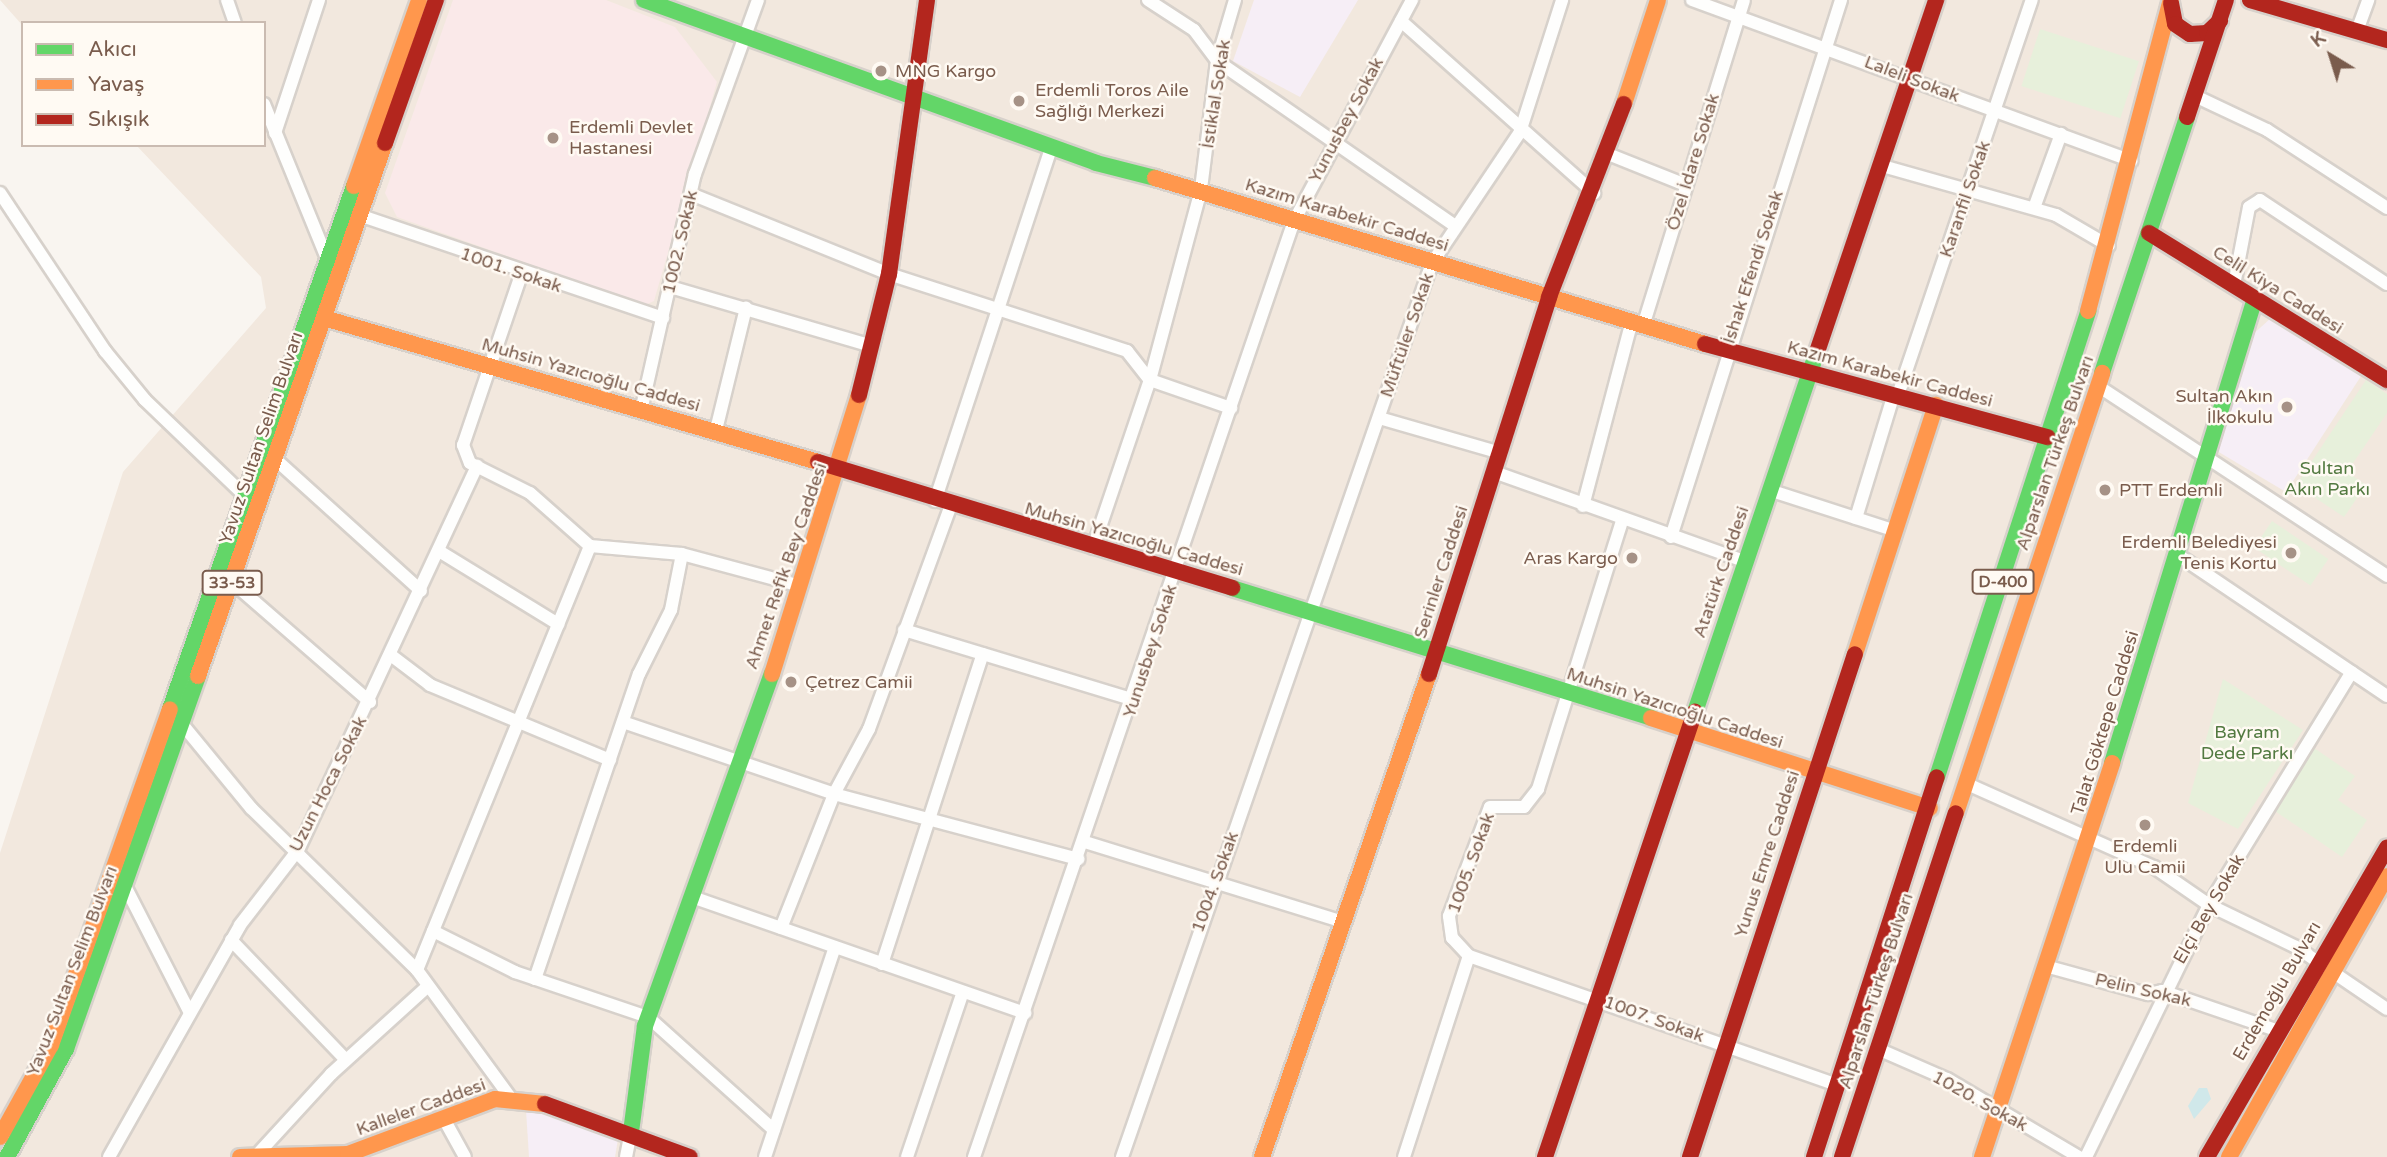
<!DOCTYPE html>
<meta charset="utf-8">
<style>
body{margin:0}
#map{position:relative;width:2387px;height:1157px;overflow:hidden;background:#f9f5f0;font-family:"Varela Round",sans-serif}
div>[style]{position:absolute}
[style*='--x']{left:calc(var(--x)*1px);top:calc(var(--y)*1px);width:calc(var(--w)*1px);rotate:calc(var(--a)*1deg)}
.residential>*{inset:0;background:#f2e8de}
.education>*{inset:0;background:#f6eef6}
.medical>*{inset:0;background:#fae9e9}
.green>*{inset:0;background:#e7f0db;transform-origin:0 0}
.water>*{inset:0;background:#d0e8ea}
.roads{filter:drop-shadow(2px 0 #d7d1cb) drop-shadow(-2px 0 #d7d1cb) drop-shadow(0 2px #d7d1cb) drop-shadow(0 -2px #d7d1cb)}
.street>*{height:12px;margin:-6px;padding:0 6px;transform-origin:6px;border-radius:6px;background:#fefefd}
.fast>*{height:16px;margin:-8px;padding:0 8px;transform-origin:8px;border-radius:8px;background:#63d668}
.slow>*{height:16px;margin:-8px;padding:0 8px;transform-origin:8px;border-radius:8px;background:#ff974d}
.jam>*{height:16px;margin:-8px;padding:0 8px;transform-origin:8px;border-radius:8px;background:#b3261e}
.dots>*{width:19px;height:19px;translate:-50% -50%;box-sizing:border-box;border:4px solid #fffaf3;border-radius:50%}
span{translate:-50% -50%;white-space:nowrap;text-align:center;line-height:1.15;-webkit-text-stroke:5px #fffaf3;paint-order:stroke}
.shield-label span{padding:2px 5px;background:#fffaf3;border:2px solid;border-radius:5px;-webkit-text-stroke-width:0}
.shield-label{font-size:16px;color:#7a5c4d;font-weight:700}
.poi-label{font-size:18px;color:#7a5c4d}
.left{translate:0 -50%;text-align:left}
.right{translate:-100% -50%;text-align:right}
.street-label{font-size:18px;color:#7a5c4d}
.park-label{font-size:18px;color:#537a41}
.legend{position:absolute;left:21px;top:21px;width:245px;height:126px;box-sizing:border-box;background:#fffaf3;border:2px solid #cabbb1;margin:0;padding:9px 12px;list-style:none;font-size:21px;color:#7a5c4d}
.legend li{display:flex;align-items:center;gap:14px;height:35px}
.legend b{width:35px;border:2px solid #cabbb1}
.north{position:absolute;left:2296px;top:21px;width:70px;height:70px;-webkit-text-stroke:5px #fffaf3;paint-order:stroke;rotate:322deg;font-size:19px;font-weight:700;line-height:28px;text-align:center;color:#7a5c4d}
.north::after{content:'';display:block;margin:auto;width:24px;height:32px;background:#7a5c4d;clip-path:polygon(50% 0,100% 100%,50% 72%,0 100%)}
</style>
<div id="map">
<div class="residential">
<i style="clip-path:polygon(2387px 0,2387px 1157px,0 1157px,0 853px,123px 472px,266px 308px,261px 277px,136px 145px,264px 145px,264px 23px,23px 26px,0 0)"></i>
</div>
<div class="education">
<i style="clip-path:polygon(1254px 0,1358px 0,1300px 97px,1233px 61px)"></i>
<i style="clip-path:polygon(2271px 318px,2363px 373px,2286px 492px,2217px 451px,2250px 337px)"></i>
<i style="clip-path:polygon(526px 1110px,619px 1133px,615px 1157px,529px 1157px)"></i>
</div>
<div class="medical">
<i style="clip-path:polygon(453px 0,606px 0,675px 27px,717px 82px,654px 301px,645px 305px,397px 217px,385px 193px)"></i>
</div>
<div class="green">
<i style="left:2040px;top:29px;width:104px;height:60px;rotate:18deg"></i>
<i style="clip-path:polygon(2366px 380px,2387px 394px,2387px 413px,2347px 472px,2366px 485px,2344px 517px,2296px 485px)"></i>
<i style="left:2272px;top:521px;width:68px;height:32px;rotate:34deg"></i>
<i style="clip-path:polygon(2223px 679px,2303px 730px,2238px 829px,2188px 803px)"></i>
<i style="clip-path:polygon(2314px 748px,2355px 776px,2338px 800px,2367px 820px,2342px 857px,2272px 809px)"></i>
</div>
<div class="water">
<i style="clip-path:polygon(2199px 1088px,2207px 1088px,2211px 1099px,2194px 1119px,2188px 1106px)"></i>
</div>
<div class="roads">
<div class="street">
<i style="--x:227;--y:0;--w:24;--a:71"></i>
<i style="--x:1148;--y:0;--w:55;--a:33.1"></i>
<i style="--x:1194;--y:30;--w:39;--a:53"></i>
<i style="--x:1217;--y:61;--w:288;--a:34.7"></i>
<i style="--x:1692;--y:0;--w:468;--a:20.1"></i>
<i style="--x:1401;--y:21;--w:259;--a:41.7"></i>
<i style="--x:2357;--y:31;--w:33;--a:-70"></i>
<i style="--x:2195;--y:96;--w:80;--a:25.3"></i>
<i style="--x:2267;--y:130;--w:143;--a:33"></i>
<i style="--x:264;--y:104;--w:166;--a:67.8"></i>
<i style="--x:275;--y:133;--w:140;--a:-71.7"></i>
<i style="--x:1608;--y:154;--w:84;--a:21.7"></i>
<i style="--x:1879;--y:165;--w:184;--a:15.8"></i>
<i style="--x:2056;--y:215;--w:61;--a:30.3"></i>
<i style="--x:0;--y:193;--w:190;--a:56.4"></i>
<i style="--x:105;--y:351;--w:63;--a:50.8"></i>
<i style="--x:145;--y:400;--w:139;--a:43.8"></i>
<i style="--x:691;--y:194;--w:214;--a:22"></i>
<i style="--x:889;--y:274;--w:250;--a:17.9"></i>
<i style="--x:1127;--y:351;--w:37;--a:52"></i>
<i style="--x:1150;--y:380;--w:86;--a:19.1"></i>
<i style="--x:2034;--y:208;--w:79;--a:-70"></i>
<i style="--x:362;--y:216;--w:318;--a:18.7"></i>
<i style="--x:521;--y:275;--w:180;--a:108.8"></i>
<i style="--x:463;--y:445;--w:19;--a:69"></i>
<i style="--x:470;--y:463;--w:67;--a:26.6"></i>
<i style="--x:530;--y:493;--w:80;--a:41.5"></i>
<i style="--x:590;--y:546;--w:92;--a:5"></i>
<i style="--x:682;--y:554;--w:119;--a:15.1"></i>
<i style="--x:2234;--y:285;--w:79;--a:-79.1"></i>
<i style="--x:2249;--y:207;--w:13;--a:-32"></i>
<i style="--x:2260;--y:200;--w:152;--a:33.5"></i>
<i style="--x:670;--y:287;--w:210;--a:16.3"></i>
<i style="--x:1644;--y:323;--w:338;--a:-72.8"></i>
<i style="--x:2098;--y:386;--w:346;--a:33.3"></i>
<i style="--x:1897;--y:398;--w:420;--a:-71.3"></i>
<i style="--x:641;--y:411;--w:243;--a:-77.2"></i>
<i style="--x:695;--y:174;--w:185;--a:-70.1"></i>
<i style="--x:1379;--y:418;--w:126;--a:16.1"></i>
<i style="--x:716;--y:430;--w:126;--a:-76.2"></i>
<i style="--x:274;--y:458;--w:198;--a:42.1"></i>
<i style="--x:1494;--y:472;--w:265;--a:19.6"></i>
<i style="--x:1769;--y:490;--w:133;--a:17.9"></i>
<i style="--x:935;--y:501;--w:374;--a:-71.8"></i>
<i style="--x:1583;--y:506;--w:192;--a:-75.2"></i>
<i style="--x:1856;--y:518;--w:127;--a:-73"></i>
<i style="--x:1671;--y:537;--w:563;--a:-72.43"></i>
<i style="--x:1093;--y:548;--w:177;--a:-71.3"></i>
<i style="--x:1150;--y:380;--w:198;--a:-75"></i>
<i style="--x:1201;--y:189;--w:129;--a:-82.9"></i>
<i style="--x:1217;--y:61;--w:64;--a:-73.6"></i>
<i style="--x:439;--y:551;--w:140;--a:31.5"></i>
<i style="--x:2178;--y:555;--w:252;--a:34"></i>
<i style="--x:232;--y:582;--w:183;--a:41"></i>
<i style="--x:904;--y:630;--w:240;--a:16.9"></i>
<i style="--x:392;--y:656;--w:48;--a:37.3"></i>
<i style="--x:430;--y:685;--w:195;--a:22.6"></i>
<i style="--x:623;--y:722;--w:223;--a:18.8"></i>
<i style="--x:834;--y:794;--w:253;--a:14.9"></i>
<i style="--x:182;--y:724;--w:109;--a:50.6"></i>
<i style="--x:251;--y:808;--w:232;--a:44.3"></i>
<i style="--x:417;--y:970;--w:162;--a:53.8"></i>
<i style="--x:1965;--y:783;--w:207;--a:24"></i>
<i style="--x:2154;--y:867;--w:67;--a:34.6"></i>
<i style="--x:2209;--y:905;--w:97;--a:25.8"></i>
<i style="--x:2296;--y:947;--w:110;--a:34.3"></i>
<i style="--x:1085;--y:842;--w:270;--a:17.2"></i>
<i style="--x:125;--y:886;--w:140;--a:62.9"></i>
<i style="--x:692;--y:897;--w:353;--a:19.2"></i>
<i style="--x:781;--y:928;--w:144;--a:-68.4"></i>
<i style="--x:834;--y:794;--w:74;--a:-61.7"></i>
<i style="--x:869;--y:729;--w:239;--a:-69.9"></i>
<i style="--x:433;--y:931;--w:92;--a:26.6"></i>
<i style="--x:515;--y:972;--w:140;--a:18.7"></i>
<i style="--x:648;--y:1017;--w:169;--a:41.9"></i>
<i style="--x:231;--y:940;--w:166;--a:46.2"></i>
<i style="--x:1469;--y:956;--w:391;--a:19.3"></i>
<i style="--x:882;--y:964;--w:326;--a:-72"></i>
<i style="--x:2049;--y:967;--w:103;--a:15.3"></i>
<i style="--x:2148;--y:994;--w:14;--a:-12"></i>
<i style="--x:2162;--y:991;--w:120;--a:18.9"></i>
<i style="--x:417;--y:970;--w:458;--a:-67.8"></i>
<i style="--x:535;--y:979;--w:322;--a:-71.2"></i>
<i style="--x:639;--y:674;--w:72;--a:-63.4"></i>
<i style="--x:671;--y:610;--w:57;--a:-78.9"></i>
<i style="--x:1878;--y:1049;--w:75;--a:23.5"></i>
<i style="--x:1947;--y:1079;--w:153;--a:30.6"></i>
<i style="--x:444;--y:1119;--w:43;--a:61.1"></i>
<i style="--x:109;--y:1157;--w:266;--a:-60.5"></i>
<i style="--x:240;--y:925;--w:95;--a:-52.3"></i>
<i style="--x:298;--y:850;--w:424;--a:-65"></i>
<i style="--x:255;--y:1157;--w:113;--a:-47.5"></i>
<i style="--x:331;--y:1074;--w:131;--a:-42.2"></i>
<i style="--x:626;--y:1157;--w:25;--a:-79"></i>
<i style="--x:765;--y:1157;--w:221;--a:-71.6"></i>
<i style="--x:907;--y:1157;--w:174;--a:-71.3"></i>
<i style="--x:974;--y:1157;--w:989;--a:-71.13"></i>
<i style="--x:1294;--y:221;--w:251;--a:-61.9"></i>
<i style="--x:1122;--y:1157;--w:946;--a:-70.88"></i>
<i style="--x:1432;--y:263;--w:158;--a:-56.1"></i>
<i style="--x:1520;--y:132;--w:139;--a:-72.3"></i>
<i style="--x:1404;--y:1157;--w:211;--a:-72.1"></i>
<i style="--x:1469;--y:956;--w:25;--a:-133"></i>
<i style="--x:1452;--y:938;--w:22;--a:-98"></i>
<i style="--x:1449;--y:916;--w:116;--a:-69.4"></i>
<i style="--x:1490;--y:807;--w:34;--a:0"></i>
<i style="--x:1524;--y:807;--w:23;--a:-52"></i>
<i style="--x:1538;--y:789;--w:281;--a:-72.6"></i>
<i style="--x:2086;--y:1157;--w:280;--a:-64"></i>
<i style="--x:2209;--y:905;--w:273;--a:-58.5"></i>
</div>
<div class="fast">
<i style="--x:644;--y:0;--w:480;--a:19.8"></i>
<i style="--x:1096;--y:163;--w:61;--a:14.3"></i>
<i style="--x:2102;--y:373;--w:270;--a:-71.6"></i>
<i style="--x:1232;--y:588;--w:439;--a:17.2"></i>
<i style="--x:170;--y:709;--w:554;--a:-70.62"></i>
<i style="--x:1695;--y:712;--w:380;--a:-71.3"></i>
<i style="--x:2112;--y:763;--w:486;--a:-72.9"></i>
<i style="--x:1937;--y:777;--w:490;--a:-72"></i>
<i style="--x:631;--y:1132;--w:107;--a:-82.5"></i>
<i style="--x:645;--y:1026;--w:374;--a:-70.2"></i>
<i style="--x:7;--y:1157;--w:123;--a:-61.4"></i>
<i style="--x:66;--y:1049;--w:396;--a:-70.5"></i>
</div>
<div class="slow">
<i style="--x:1624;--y:104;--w:109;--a:-71.9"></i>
<i style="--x:1155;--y:178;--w:575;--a:16.79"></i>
<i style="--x:354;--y:186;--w:197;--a:-70.7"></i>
<i style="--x:2088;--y:311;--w:322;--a:-75.1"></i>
<i style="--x:324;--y:318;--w:515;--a:16.25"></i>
<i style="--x:1855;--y:654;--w:262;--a:-72"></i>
<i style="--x:772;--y:674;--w:292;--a:-72.7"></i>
<i style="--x:198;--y:676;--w:565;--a:-70.67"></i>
<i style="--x:1651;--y:718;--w:293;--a:17.9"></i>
<i style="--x:1956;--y:813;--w:464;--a:-71.6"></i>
<i style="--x:0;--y:1137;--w:105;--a:-61"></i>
<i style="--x:51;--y:1045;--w:356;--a:-70.5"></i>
<i style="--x:240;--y:1157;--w:108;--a:-1.6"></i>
<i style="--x:348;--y:1154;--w:157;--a:-20.5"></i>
<i style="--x:495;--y:1099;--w:50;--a:5.7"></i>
<i style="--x:1262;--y:1157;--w:511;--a:-70.93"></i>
<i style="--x:1982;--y:1157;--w:415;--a:-71.7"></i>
<i style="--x:2229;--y:1157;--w:322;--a:-60.7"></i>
</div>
<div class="jam">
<i style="--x:2250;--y:0;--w:143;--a:16.3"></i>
<i style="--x:2171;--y:3;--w:21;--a:79"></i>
<i style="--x:2175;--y:24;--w:18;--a:34"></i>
<i style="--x:2190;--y:34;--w:17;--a:-3"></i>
<i style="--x:2207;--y:33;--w:18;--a:-43"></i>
<i style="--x:2187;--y:117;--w:123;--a:-71.6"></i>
<i style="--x:385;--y:143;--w:152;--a:-70.4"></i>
<i style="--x:2149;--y:233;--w:280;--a:31.7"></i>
<i style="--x:1705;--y:344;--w:355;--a:15.2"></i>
<i style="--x:1817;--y:352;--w:372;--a:-71.3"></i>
<i style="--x:859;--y:395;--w:125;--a:-76.1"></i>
<i style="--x:889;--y:274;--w:277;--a:-82.1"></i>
<i style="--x:818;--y:462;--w:433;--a:16.9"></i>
<i style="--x:1429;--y:674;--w:396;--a:-72.3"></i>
<i style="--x:1549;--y:297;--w:207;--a:-68.8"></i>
<i style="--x:545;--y:1104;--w:154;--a:20.1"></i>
<i style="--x:1545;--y:1157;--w:470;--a:-71.4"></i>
<i style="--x:1690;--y:1157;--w:529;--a:-71.84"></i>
<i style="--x:1814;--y:1157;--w:399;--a:-72.1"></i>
<i style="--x:1842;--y:1157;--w:362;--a:-71.7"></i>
<i style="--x:2207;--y:1157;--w:358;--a:-59.8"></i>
</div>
</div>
<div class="dots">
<i style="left:881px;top:71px;background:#a69286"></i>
<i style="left:1019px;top:101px;background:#a69286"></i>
<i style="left:553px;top:138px;background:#a69286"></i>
<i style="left:2287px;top:407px;background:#a69286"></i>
<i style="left:2105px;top:490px;background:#a69286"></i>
<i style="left:2291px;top:553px;background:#a69286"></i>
<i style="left:1632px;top:558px;background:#a69286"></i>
<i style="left:791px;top:682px;background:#a69286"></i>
<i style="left:2145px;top:825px;background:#a69286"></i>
</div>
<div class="shield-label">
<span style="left:2003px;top:582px">D-400</span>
<span style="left:232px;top:583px">33-53</span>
</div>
<div class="poi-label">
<span class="left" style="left:895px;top:71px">MNG Kargo</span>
<span class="left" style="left:1035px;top:101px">Erdemli Toros Aile<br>Sağlığı Merkezi</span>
<span class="left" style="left:569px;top:138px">Erdemli Devlet<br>Hastanesi</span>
<span class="right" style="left:2273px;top:407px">Sultan Akın<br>İlkokulu</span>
<span class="left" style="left:2119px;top:490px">PTT Erdemli</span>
<span class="right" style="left:2277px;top:553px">Erdemli Belediyesi<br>Tenis Kortu</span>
<span class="right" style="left:1618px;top:558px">Aras Kargo</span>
<span class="left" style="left:805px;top:682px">Çetrez Camii</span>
<span style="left:2145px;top:857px">Erdemli<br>Ulu Camii</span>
</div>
<div class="street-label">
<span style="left:1912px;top:79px;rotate:21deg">Laleli Sokak</span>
<span style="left:1216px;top:94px;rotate:-81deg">İstiklal Sokak</span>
<span style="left:1346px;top:120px;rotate:-62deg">Yunusbey Sokak</span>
<span style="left:1693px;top:162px;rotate:-73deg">Özel İdare Sokak</span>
<span style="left:1965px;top:199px;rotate:-71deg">Karanfil Sokak</span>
<span style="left:1347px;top:215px;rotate:17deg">Kazım Karabekir Caddesi</span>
<span style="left:680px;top:242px;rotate:-77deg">1002. Sokak</span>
<span style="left:1753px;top:267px;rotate:-72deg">İshak Efendi Sokak</span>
<span style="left:511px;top:270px;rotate:19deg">1001. Sokak</span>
<span style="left:2278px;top:290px;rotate:32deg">Celil Kiya Caddesi</span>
<span style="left:1407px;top:335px;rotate:-71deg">Müftüler Sokak</span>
<span style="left:1890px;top:374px;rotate:15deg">Kazım Karabekir Caddesi</span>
<span style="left:591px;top:375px;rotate:16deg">Muhsin Yazıcıoğlu Caddesi</span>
<span style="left:261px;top:438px;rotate:-71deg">Yavuz Sultan Selim Bulvarı</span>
<span style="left:2055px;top:453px;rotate:-71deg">Alparslan Türkeş Bulvarı</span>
<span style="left:1134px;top:539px;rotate:16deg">Muhsin Yazıcıoğlu Caddesi</span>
<span style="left:786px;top:566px;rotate:-71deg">Ahmet Refik Bey Caddesi</span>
<span style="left:1441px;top:572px;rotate:-72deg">Serinler Caddesi</span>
<span style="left:1721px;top:572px;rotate:-71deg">Atatürk Caddesi</span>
<span style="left:1150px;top:651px;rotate:-72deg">Yunusbey Sokak</span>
<span style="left:1675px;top:708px;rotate:18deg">Muhsin Yazıcıoğlu Caddesi</span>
<span style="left:2105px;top:723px;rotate:-73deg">Talat Göktepe Caddesi</span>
<span style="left:328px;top:784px;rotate:-63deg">Uzun Hoca Sokak</span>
<span style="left:1767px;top:854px;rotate:-72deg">Yunus Emre Caddesi</span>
<span style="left:1471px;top:863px;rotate:-70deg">1005. Sokak</span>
<span style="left:1215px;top:882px;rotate:-70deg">1004. Sokak</span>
<span style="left:2209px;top:909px;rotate:-60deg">Elçi Bey Sokak</span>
<span style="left:72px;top:971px;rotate:-69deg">Yavuz Sultan Selim Bulvarı</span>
<span style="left:2143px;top:990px;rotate:13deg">Pelin Sokak</span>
<span style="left:1876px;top:991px;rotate:-72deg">Alparslan Türkeş Bulvarı</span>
<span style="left:2277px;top:991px;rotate:-60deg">Erdemoğlu Bulvarı</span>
<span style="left:1654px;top:1019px;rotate:20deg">1007. Sokak</span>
<span style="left:1980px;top:1101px;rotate:29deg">1020. Sokak</span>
<span style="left:421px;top:1107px;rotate:-20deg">Kalleler Caddesi</span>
</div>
<div class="park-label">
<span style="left:2327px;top:479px">Sultan<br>Akın Parkı</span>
<span style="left:2247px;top:743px">Bayram<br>Dede Parkı</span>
</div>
<ul class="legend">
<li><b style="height:9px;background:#63d668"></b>Akıcı</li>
<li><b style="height:9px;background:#ff974d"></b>Yavaş</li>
<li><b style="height:9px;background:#b3261e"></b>Sıkışık</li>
</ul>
<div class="north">K</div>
</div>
